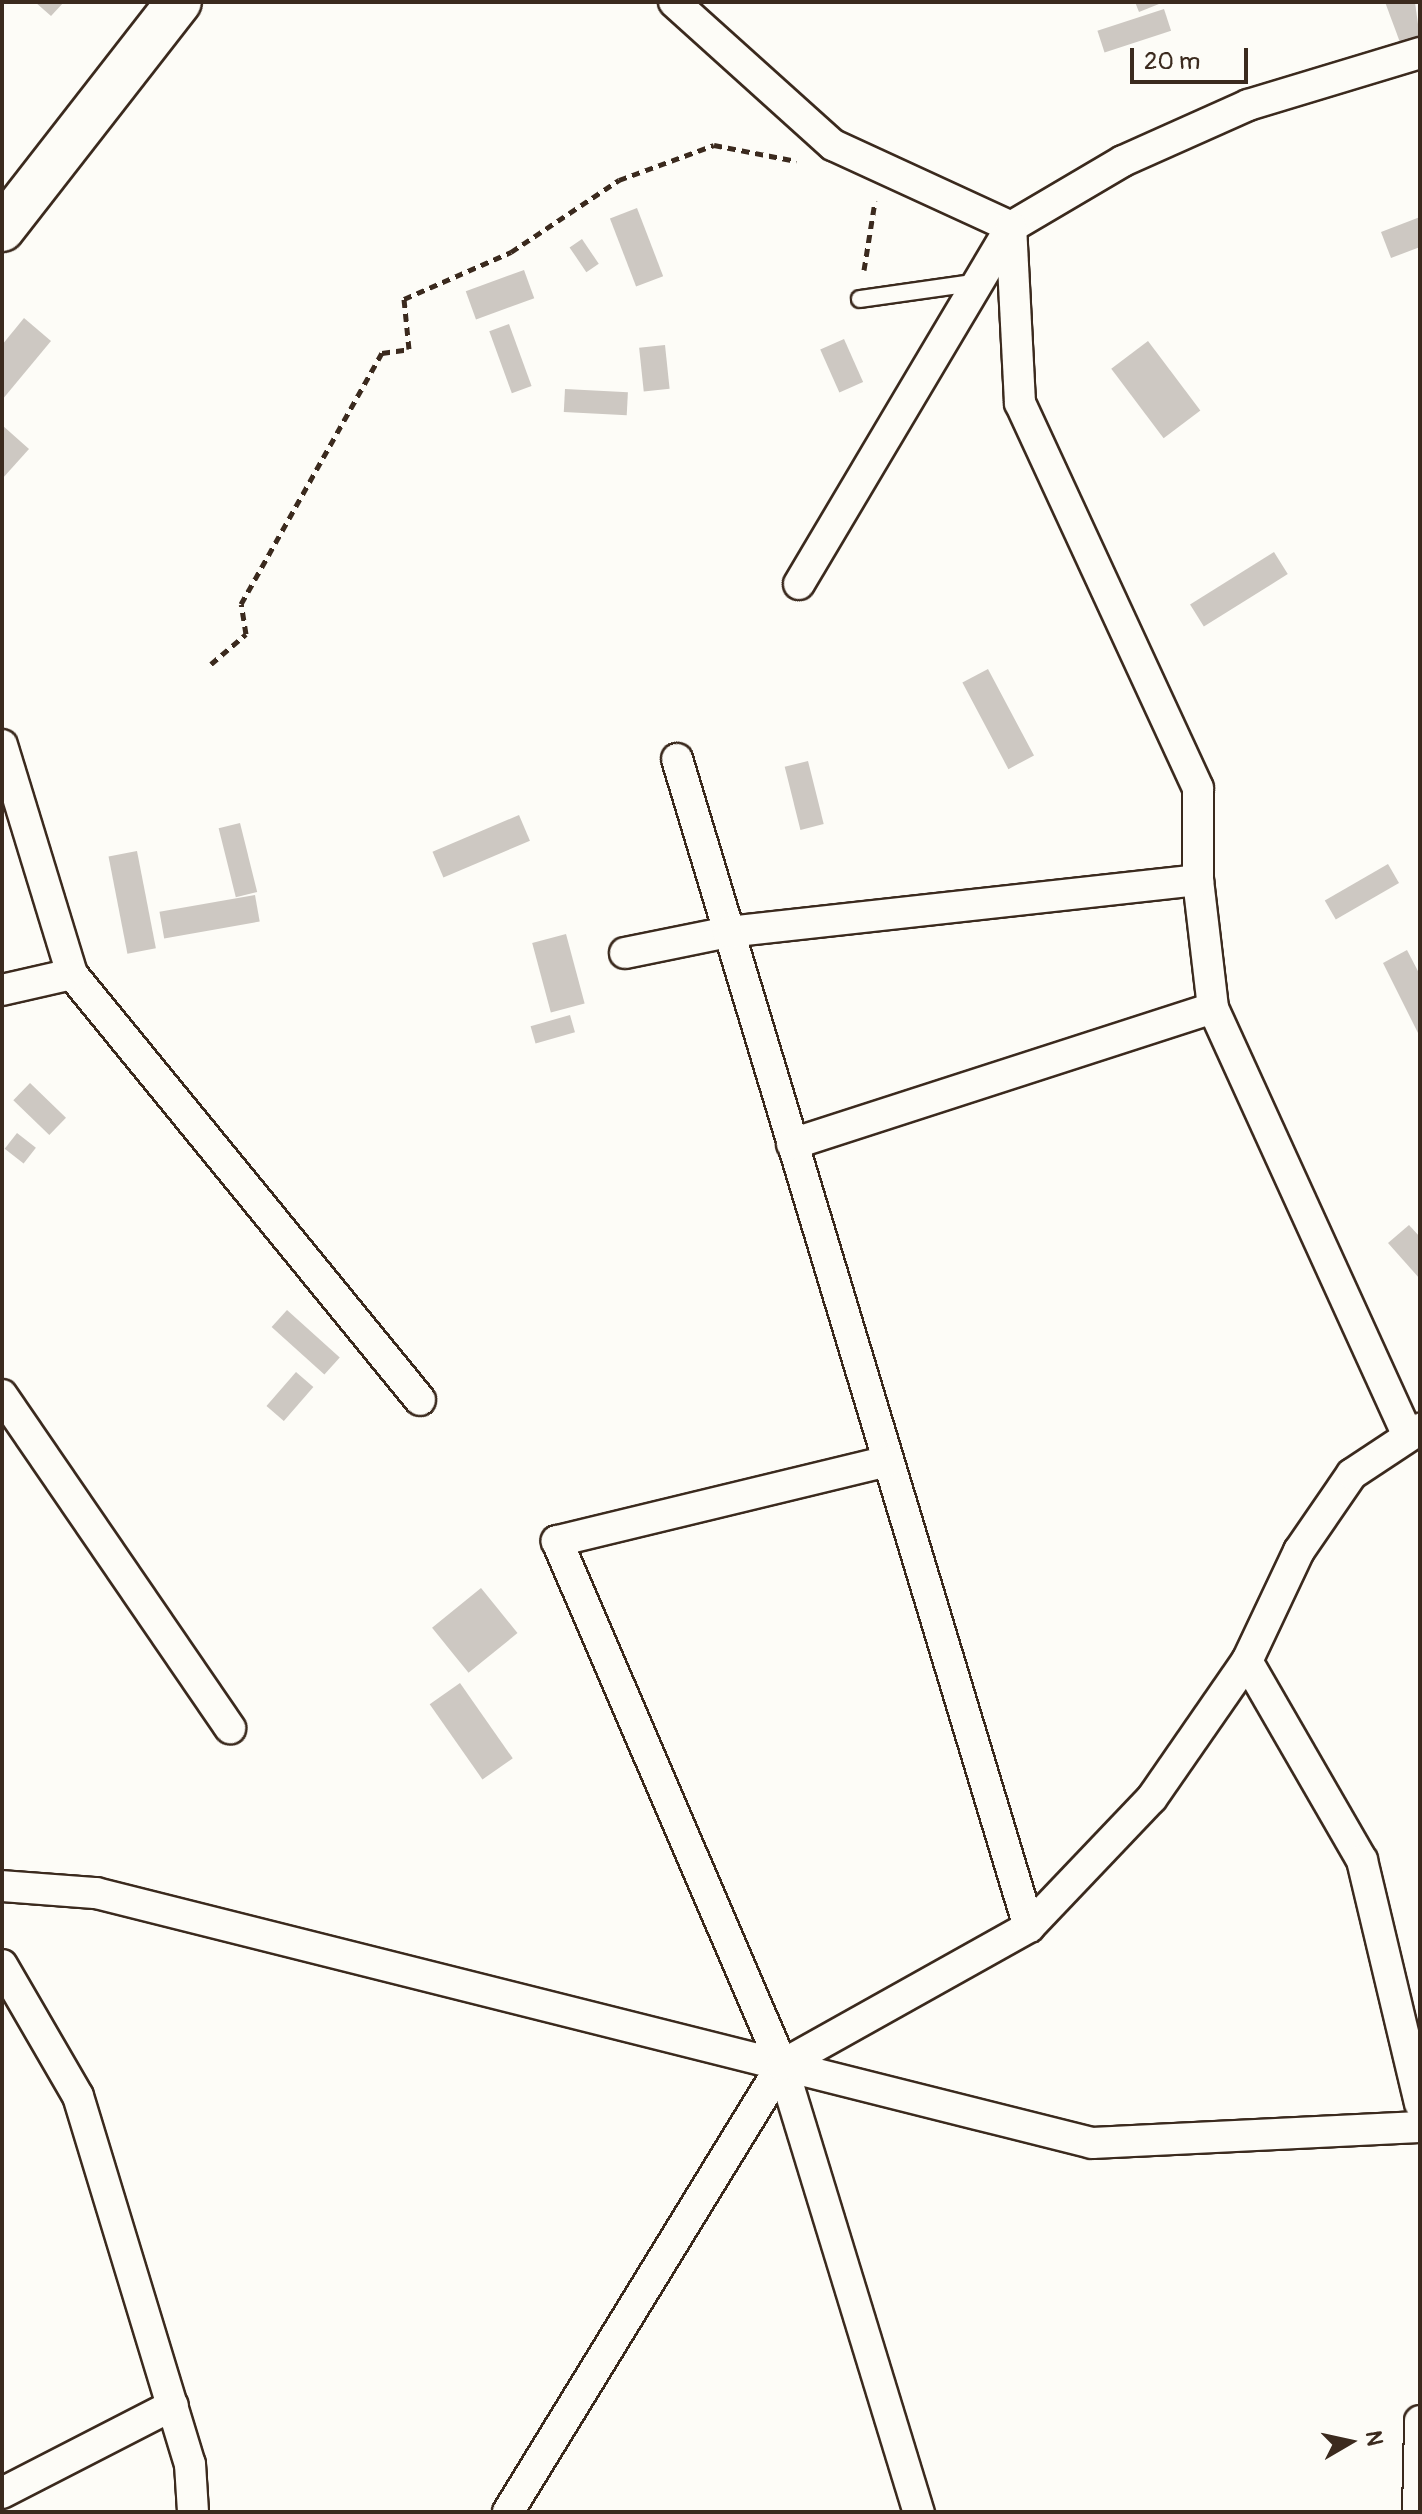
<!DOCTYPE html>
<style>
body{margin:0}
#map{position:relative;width:1422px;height:2514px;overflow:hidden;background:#fdfcf7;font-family:Pangolin,sans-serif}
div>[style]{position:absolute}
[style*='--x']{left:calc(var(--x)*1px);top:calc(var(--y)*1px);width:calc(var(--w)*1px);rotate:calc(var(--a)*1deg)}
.building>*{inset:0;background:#cdc8c2;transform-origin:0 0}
.path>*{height:5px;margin-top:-2.5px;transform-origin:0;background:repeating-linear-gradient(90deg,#3b2a1e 0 8px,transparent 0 14px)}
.roads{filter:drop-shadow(2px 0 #3b2a1e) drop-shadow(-2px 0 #3b2a1e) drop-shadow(0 2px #3b2a1e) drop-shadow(0 -2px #3b2a1e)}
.lane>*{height:16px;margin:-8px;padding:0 8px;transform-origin:8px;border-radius:8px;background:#fdfcf7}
.street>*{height:30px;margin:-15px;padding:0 15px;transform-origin:15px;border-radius:15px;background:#fdfcf7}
.primary>*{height:44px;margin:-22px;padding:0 22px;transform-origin:22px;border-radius:22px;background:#fdfcf7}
span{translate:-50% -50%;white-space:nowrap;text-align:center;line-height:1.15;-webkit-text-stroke:6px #fdfcf7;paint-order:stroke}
.frame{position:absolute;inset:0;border:4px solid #3b2a1e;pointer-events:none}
.north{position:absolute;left:1310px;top:2402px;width:80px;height:80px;-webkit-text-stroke:6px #fdfcf7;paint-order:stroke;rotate:81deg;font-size:22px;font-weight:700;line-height:32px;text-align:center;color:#3b2a1e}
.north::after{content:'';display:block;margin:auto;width:28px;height:36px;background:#3b2a1e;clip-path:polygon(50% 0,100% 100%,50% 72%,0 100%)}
.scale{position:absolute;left:1130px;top:48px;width:118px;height:36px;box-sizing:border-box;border:4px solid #3b2a1e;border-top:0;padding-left:10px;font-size:24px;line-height:28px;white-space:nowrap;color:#3b2a1e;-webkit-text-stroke:6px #fdfcf7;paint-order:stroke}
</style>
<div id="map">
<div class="building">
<i style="clip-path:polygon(35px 2px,64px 2px,51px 16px)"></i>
<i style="clip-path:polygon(1135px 2px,1164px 2px,1139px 12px)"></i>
<i style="clip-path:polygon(1385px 2px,1415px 2px,1420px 39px,1401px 45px)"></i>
<i style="left:1164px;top:9px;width:23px;height:70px;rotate:72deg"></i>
<i style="left:637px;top:208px;width:73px;height:29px;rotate:69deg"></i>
<i style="clip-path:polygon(1420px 217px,1420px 247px,1391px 258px,1381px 232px)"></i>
<i style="left:582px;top:239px;width:30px;height:15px;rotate:56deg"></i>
<i style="left:524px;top:270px;width:30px;height:62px;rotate:70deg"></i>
<i style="clip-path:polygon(24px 318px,51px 341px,2px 400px,2px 345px)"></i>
<i style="left:509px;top:324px;width:66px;height:21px;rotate:70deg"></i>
<i style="left:844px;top:339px;width:47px;height:26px;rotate:66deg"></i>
<i style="left:1148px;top:341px;width:87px;height:46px;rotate:53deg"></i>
<i style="left:665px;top:345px;width:44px;height:26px;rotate:84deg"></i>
<i style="left:565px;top:389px;width:63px;height:23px;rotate:3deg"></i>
<i style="clip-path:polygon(2px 425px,29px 449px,2px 479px)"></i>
<i style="left:1274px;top:552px;width:26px;height:99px;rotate:58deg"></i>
<i style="left:988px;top:669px;width:98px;height:29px;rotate:62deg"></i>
<i style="left:808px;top:761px;width:65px;height:24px;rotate:76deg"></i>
<i style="left:519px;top:815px;width:28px;height:94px;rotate:67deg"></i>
<i style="left:240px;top:823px;width:71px;height:22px;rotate:76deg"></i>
<i style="left:137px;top:851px;width:99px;height:29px;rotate:79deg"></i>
<i style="left:1388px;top:864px;width:22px;height:73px;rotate:60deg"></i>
<i style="left:255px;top:895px;width:27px;height:97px;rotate:80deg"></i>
<i style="left:566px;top:934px;width:72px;height:35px;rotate:75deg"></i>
<i style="clip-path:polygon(1407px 950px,1420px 975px,1420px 1037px,1383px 963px)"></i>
<i style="left:570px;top:1015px;width:18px;height:41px;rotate:74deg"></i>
<i style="left:30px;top:1083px;width:50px;height:24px;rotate:44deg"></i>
<i style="left:17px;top:1133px;width:24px;height:20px;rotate:38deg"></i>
<i style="clip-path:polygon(1409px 1225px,1420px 1237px,1420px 1279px,1388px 1243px)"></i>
<i style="left:287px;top:1310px;width:71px;height:23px;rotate:42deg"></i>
<i style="left:296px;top:1372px;width:23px;height:45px;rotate:41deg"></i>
<i style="left:481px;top:1588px;width:58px;height:63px;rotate:51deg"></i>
<i style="left:460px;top:1683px;width:92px;height:37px;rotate:55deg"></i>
</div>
<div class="path">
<i style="--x:864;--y:270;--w:70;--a:-80.9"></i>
<i style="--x:211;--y:664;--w:46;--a:-40.6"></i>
<i style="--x:246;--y:634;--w:30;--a:-99"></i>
<i style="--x:241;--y:604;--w:288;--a:-60.7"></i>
<i style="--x:382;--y:353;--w:27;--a:-8"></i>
<i style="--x:409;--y:349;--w:50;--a:-95.7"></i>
<i style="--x:404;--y:299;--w:117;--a:-23.7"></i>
<i style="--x:511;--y:252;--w:130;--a:-33.7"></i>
<i style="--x:619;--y:180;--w:101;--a:-20.2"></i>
<i style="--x:714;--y:145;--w:84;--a:11"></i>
</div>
<div class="roads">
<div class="lane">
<i style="--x:860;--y:299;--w:120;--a:-8.1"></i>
</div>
<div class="street">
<i style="--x:674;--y:2;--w:214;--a:42"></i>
<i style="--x:833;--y:145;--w:196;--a:24.7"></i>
<i style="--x:1011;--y:227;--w:130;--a:-30.5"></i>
<i style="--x:1123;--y:161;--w:137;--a:-24.1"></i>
<i style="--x:1248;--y:105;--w:180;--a:-16.8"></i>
<i style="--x:799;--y:584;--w:415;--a:-59.3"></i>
<i style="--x:2;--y:745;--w:239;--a:73"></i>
<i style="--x:72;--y:974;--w:550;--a:50.75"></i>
<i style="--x:677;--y:759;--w:1220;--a:73.23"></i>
<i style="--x:1198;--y:880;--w:129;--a:83.3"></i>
<i style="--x:1213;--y:1008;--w:468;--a:65.5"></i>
<i style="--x:625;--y:953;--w:105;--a:-11.5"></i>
<i style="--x:728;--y:932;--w:473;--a:-6.3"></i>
<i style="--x:1198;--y:880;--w:92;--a:-90"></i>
<i style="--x:1198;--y:788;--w:424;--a:-114.8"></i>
<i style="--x:1020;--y:403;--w:176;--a:-92.9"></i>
<i style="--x:2;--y:990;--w:72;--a:-12.9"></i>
<i style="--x:792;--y:1144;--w:442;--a:-17.9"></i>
<i style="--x:2;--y:1395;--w:404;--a:55.6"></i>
<i style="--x:888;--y:1461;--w:341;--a:166.4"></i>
<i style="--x:557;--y:1541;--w:570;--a:66.76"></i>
<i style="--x:782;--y:2065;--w:468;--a:73"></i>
<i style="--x:1247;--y:1661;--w:230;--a:60"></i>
<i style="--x:1362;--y:1860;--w:251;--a:76.6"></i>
<i style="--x:2;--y:1886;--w:94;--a:4.3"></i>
<i style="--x:96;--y:1893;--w:1027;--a:14.09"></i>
<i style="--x:1092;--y:2143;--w:328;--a:-2.8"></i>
<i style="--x:2;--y:1965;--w:151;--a:59.9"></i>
<i style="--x:78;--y:2096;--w:385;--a:73.1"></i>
<i style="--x:190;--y:2464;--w:48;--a:86.4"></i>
<i style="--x:2;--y:2493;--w:192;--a:-27.2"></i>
<i style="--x:508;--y:2512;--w:524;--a:-58.49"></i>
<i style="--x:782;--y:2065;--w:283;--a:-29.2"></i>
<i style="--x:1029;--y:1927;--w:178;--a:-46.4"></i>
<i style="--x:1152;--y:1798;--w:167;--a:-55.3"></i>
<i style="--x:1247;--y:1661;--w:122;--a:-64.7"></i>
<i style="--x:1299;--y:1551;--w:93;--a:-55.5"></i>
<i style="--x:1352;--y:1474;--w:82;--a:-33.5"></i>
<i style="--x:1418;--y:2512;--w:91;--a:-88.7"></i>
</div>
<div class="primary">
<i style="--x:2;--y:229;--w:288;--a:-52.1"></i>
</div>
</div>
<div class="frame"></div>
<div class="north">N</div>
<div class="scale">20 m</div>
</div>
